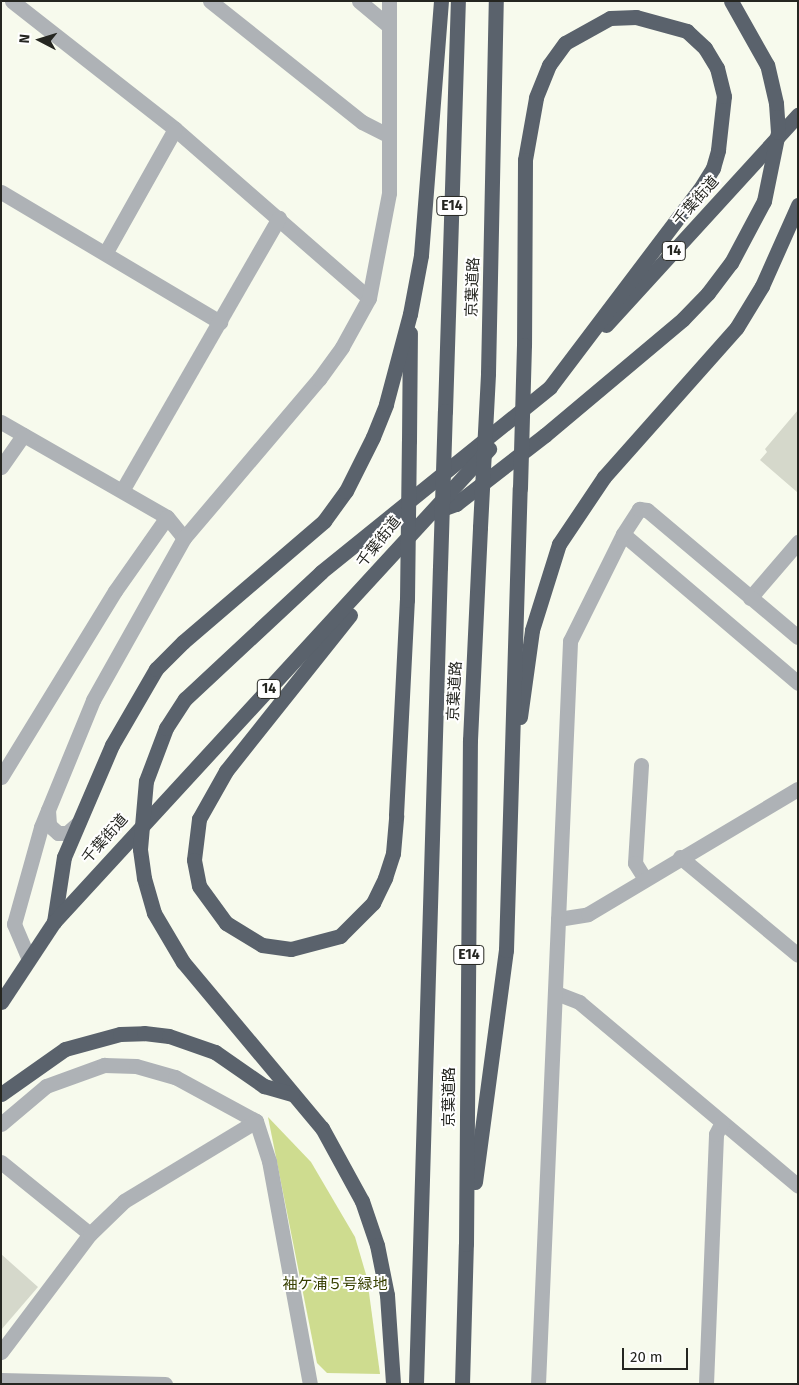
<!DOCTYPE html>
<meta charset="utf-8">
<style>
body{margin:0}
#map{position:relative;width:799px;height:1385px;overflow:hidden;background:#f7faed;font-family:"Fira Sans","Noto Sans JP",sans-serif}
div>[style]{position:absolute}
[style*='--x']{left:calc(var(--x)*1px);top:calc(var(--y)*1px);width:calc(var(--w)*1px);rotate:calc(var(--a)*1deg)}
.green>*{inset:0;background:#cedc8f}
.building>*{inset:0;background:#d5d8cb}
.minor>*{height:15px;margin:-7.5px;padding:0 7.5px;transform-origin:7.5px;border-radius:7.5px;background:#aeb2b6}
.highway>*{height:15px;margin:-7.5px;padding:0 7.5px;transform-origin:7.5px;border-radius:7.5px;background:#5a626c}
.highway-bridge>*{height:15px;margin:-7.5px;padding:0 7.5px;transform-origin:7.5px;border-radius:7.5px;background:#5a626c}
span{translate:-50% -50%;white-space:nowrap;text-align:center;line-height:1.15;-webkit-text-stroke:4px #fff;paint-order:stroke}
.shield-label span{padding:1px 4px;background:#fff;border:1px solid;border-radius:4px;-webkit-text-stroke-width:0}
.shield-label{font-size:14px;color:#252621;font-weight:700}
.street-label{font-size:15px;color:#252621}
.park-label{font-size:15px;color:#384000}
.frame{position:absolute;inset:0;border:2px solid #252621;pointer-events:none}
.north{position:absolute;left:15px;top:15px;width:50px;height:50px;-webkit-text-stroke:4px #fff;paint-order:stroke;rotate:275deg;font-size:14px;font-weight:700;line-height:20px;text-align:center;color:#252621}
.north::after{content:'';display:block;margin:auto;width:18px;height:22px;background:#252621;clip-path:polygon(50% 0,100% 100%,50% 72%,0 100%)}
.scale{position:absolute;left:622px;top:1348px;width:66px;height:22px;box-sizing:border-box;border:2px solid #252621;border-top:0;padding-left:6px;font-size:15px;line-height:18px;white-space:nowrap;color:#252621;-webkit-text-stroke:4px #fff;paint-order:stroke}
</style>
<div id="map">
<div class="green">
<i style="clip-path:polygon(268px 1117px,311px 1162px,355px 1237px,367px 1278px,380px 1374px,327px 1373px,317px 1363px)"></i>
</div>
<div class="building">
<i style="clip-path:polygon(798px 410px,798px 491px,797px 492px,760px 460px,767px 452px,765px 449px)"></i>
<i style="clip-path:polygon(1px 1254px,38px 1287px,1px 1330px)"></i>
</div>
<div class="minor">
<i style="--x:12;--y:1;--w:207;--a:38.1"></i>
<i style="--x:175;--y:129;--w:257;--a:41.1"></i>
<i style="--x:210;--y:1;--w:194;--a:38.5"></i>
<i style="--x:362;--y:122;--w:29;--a:27"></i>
<i style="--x:359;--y:1;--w:39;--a:40"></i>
<i style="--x:1;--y:192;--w:255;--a:30.7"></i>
<i style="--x:106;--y:252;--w:141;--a:-60.7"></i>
<i style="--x:1;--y:422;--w:191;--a:29.8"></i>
<i style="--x:167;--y:517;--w:27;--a:51"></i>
<i style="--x:1;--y:467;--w:39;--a:-55"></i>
<i style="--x:123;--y:489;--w:313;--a:-60.1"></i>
<i style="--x:623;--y:534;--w:230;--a:40.4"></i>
<i style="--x:750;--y:598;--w:74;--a:-49.4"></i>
<i style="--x:641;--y:765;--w:98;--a:93.5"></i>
<i style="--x:635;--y:863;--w:19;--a:58"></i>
<i style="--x:1;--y:777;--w:218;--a:-58.5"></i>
<i style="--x:115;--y:591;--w:90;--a:-54.9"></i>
<i style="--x:48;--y:810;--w:15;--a:86"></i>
<i style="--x:49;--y:825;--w:12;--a:42"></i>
<i style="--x:58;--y:833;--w:9;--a:0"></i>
<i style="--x:67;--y:833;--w:15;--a:-42"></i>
<i style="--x:680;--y:857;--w:153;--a:39.7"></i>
<i style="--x:558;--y:919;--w:30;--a:-9"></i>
<i style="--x:588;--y:914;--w:244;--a:-30.8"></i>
<i style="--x:28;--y:957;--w:36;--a:-113"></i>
<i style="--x:14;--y:924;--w:101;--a:-74.4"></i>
<i style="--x:41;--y:827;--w:137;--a:-67.7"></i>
<i style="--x:93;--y:700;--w:186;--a:-60.7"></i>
<i style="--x:184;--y:538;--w:209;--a:-49.7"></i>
<i style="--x:319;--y:379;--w:39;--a:-54"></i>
<i style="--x:342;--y:347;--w:56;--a:-61.1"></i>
<i style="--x:369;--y:298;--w:107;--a:-79.2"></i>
<i style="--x:389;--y:193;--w:192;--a:-90"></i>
<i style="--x:556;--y:993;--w:25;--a:21"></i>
<i style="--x:579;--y:1002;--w:286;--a:40"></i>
<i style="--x:1;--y:1124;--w:59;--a:-40.2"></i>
<i style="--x:46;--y:1086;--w:62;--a:-19.9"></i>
<i style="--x:104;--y:1065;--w:32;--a:2"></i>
<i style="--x:136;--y:1066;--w:41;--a:15.8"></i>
<i style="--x:175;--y:1077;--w:92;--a:28.5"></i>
<i style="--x:256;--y:1121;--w:42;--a:72"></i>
<i style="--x:269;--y:1161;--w:227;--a:79.6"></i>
<i style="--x:1;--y:1162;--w:114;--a:39"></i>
<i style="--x:1;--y:1352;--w:148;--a:-53"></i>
<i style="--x:90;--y:1234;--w:47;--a:-44.1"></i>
<i style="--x:124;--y:1201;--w:154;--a:-31.2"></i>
<i style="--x:1;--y:1380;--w:164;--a:1.4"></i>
<i style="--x:538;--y:1384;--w:744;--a:-87.53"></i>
<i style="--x:570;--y:641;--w:119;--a:-63.6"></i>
<i style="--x:623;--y:534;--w:30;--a:-57"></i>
<i style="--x:639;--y:509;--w:8;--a:7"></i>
<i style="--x:647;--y:510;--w:197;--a:40.1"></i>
<i style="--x:706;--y:1384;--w:250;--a:-87.7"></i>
<i style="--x:716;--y:1134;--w:13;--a:-63"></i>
</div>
<div class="highway">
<i style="--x:606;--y:325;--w:285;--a:-47.6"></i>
<i style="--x:488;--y:373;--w:372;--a:-88.8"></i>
<i style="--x:445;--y:411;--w:410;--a:-88.2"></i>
<i style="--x:409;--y:441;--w:108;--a:-89.5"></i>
<i style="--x:431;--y:513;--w:27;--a:-20"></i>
<i style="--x:456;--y:504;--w:113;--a:-37.8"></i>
<i style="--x:350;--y:615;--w:199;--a:128.5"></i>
<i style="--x:226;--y:771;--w:55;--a:119.4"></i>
<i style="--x:199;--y:819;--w:41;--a:97"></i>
<i style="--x:194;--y:860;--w:26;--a:79"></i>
<i style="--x:199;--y:886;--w:46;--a:53.9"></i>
<i style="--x:226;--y:923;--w:42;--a:31.4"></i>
<i style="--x:262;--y:945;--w:29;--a:8"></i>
<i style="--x:291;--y:949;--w:51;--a:-14.9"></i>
<i style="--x:340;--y:936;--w:47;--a:-45"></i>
<i style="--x:373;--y:903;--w:28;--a:-64"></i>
<i style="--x:385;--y:878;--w:26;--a:-72"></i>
<i style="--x:393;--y:853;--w:38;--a:-85"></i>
<i style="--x:396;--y:815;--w:215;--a:-87.1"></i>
<i style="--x:520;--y:717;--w:88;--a:-82.1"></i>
<i style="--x:532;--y:630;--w:90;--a:-72.6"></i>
<i style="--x:559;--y:544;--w:81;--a:-56.1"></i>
<i style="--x:604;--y:477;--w:200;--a:-48.4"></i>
<i style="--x:737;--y:327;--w:48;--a:-58.6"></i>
<i style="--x:762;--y:286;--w:89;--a:-66"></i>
<i style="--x:146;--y:781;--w:57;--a:-69.3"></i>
<i style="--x:166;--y:728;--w:35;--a:-57"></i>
<i style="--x:185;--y:699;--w:186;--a:-43"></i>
<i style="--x:321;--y:572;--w:294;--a:-38.9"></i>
<i style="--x:550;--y:387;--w:248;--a:-52.9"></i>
<i style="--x:700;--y:189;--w:25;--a:-58"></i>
<i style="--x:713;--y:168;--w:19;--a:-74"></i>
<i style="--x:718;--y:150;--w:54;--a:-83.7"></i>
<i style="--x:724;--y:96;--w:29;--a:-104"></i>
<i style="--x:717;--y:68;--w:23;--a:-121"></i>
<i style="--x:705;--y:48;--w:25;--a:-137"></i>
<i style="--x:687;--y:31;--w:53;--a:-164.6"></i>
<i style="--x:636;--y:17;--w:26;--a:178"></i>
<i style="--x:610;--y:18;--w:51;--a:150.9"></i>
<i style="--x:565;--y:43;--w:27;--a:126"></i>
<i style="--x:549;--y:65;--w:35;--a:112"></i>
<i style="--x:536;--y:98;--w:63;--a:100.1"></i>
<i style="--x:525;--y:160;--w:185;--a:90.3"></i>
<i style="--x:144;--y:878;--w:36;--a:74"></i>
<i style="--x:154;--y:913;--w:57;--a:59.4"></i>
<i style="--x:183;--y:962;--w:217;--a:50.1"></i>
<i style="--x:322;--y:1128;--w:83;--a:61.3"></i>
<i style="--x:362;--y:1201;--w:46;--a:71.2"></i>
<i style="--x:377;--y:1245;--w:51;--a:78.7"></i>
<i style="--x:387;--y:1295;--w:89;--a:86.1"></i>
<i style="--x:54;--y:922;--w:66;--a:-81.3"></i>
<i style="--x:64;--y:857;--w:122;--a:-66.8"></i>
<i style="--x:112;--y:745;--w:88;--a:-59.9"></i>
<i style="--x:156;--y:669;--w:38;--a:-45"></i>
<i style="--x:183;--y:642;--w:186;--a:-40.6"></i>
<i style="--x:324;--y:521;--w:37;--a:-54"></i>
<i style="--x:346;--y:491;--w:60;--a:-63.4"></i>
<i style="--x:373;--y:437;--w:35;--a:-68"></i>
<i style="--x:386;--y:404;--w:93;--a:-75.1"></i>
<i style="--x:410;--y:314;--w:60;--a:-79.4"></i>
<i style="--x:421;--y:255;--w:255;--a:-85.5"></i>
<i style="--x:1;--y:1002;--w:96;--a:-56.5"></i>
<i style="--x:54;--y:922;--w:643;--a:-47.4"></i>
<i style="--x:1;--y:1094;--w:78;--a:-35.1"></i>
<i style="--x:65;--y:1049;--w:57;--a:-15.3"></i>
<i style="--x:120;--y:1034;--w:24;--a:-2"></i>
<i style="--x:144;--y:1033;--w:25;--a:7"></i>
<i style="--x:169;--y:1036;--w:49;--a:19.2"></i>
<i style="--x:215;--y:1052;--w:60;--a:34.8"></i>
<i style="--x:264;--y:1086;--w:29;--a:16"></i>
<i style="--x:475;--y:1182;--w:234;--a:-82.4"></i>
<i style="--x:506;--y:950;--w:462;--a:-88.3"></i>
<i style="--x:416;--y:1384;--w:817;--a:-88.32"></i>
<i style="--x:462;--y:1384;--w:140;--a:-88.4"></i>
<i style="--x:466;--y:1244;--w:504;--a:-89.55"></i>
<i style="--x:470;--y:740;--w:213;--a:-87.3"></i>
</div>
<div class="highway-bridge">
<i style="--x:545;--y:435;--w:180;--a:-40"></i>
<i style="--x:683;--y:319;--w:36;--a:-46"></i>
<i style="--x:708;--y:293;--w:38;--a:-53"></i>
<i style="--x:731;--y:263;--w:70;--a:-62"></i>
<i style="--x:764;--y:201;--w:70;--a:-78.5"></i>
<i style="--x:778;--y:132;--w:29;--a:-94"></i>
<i style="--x:776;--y:103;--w:39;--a:-103"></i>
<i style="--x:767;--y:65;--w:73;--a:-119.4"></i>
<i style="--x:520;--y:488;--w:143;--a:-88.4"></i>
<i style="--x:480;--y:527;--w:154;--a:-87"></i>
<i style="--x:440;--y:567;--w:156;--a:-88.2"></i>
<i style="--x:407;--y:600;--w:159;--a:-89.3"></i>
<i style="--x:144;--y:878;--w:29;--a:-98"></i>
<i style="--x:140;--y:849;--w:68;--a:-85"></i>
</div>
<div class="shield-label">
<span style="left:452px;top:206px">E14</span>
<span style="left:674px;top:251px">14</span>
<span style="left:269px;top:689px">14</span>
<span style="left:469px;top:955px">E14</span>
</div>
<div class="street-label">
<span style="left:696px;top:201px;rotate:-48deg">千葉街道</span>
<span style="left:473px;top:287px;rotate:-88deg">京葉道路</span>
<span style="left:379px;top:542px;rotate:-51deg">千葉街道</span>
<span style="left:455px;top:691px;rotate:-87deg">京葉道路</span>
<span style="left:105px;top:839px;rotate:-48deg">千葉街道</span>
<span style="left:450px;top:1097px;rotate:-90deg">京葉道路</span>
</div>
<div class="park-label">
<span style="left:335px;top:1285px">袖ケ浦５号緑地</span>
</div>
<div class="frame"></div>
<div class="north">N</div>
<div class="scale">20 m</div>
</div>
